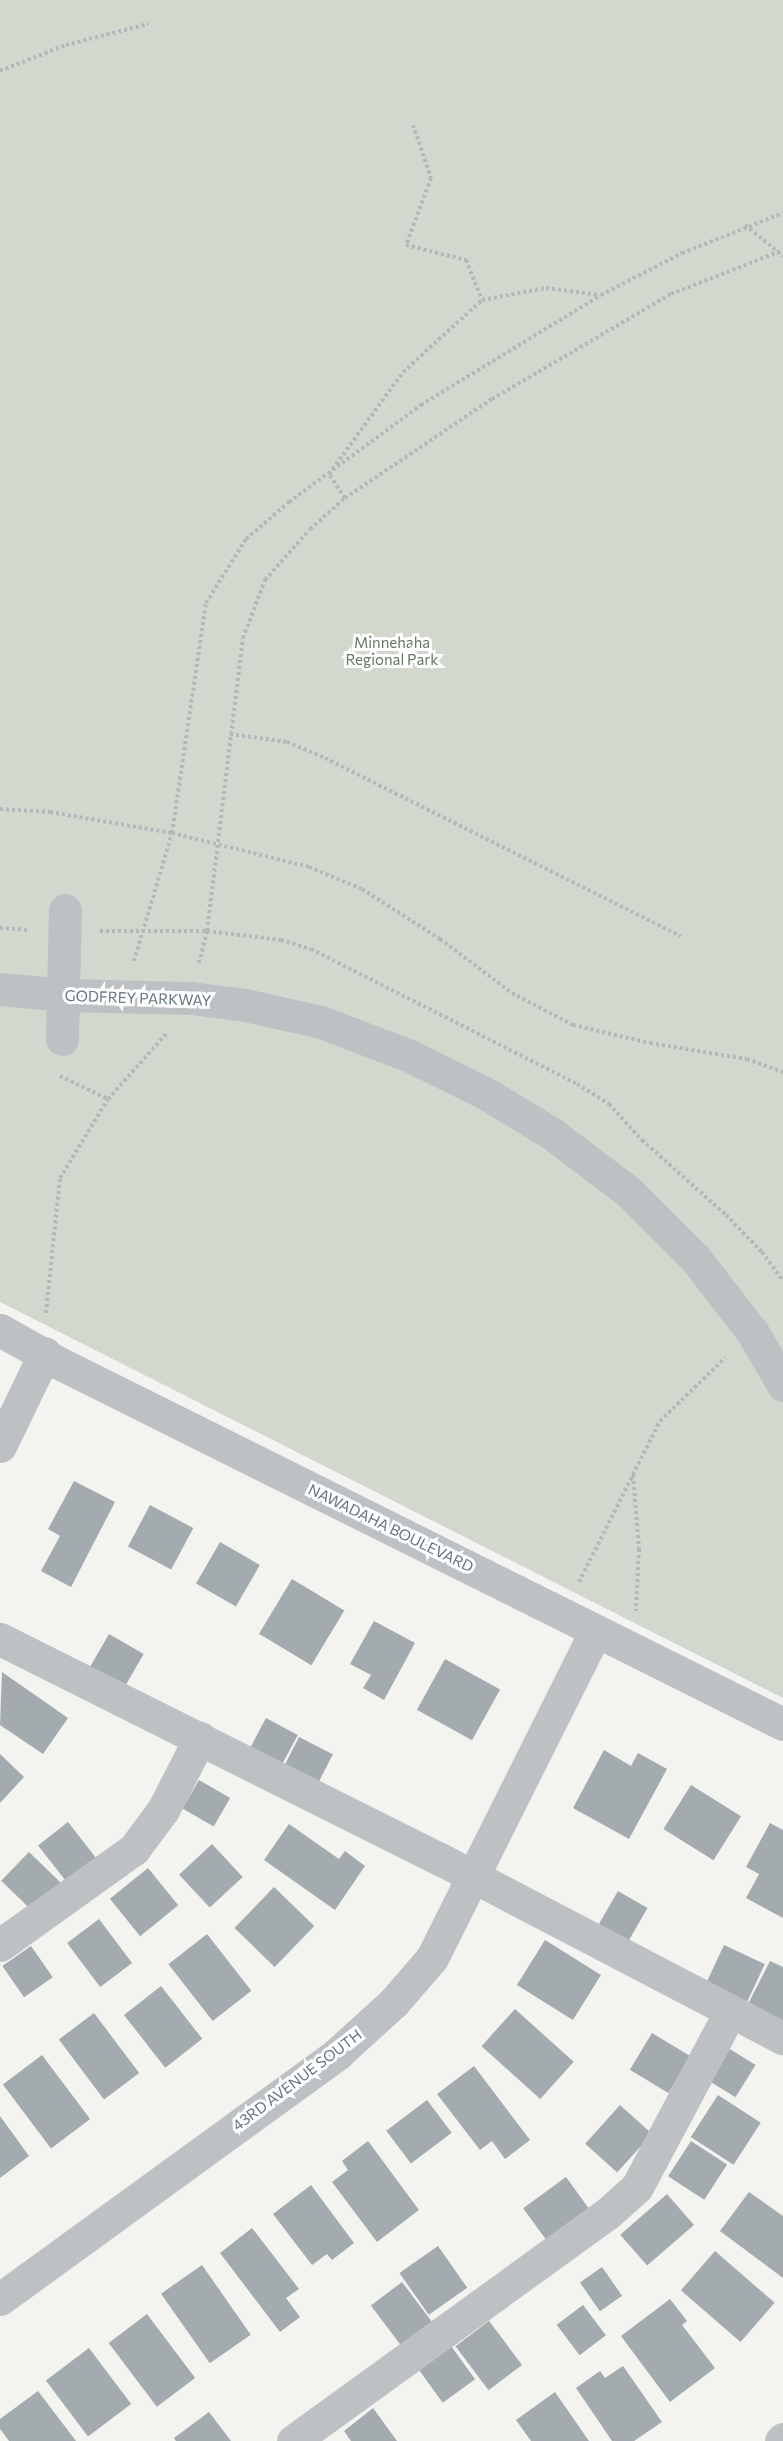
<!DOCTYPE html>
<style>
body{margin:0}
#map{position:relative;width:783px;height:2441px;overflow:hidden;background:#f3f3f0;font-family:Commissioner,sans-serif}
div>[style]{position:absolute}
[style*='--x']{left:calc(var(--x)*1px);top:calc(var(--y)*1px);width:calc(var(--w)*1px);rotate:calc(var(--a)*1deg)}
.green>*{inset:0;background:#d3d8cf}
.building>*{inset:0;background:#a3abae;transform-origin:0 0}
.path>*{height:4px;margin-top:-2px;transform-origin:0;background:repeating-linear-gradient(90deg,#b5b8ba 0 3px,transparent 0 6px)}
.minor>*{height:33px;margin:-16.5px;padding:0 16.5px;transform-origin:16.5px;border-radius:16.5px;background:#bdc1c4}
span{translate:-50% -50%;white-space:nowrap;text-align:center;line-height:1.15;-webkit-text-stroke:6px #fff;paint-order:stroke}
.park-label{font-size:15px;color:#697663}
.street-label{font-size:15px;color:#65767e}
</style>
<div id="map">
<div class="green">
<i style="clip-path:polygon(0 0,783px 0,783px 1698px,0 1302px)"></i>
</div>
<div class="building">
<i style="clip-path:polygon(74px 1481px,115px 1502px,71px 1587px,41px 1571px,60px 1536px,48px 1529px)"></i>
<i style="left:150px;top:1505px;width:49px;height:47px;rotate:28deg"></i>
<i style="left:220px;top:1542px;width:46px;height:48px;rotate:30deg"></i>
<i style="left:292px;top:1579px;width:61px;height:64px;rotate:31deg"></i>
<i style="clip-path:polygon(374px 1621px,415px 1643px,384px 1700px,363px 1688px,371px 1675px,350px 1664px)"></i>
<i style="left:109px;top:1634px;width:40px;height:43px;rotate:30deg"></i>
<i style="left:445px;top:1659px;width:63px;height:58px;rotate:29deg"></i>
<i style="clip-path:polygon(2px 1672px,68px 1718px,43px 1754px,0 1725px)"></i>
<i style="left:266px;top:1718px;width:36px;height:41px;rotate:28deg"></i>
<i style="left:299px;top:1737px;width:38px;height:37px;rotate:27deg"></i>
<i style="clip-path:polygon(604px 1750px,631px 1766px,638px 1753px,667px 1769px,629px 1839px,573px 1808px)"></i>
<i style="clip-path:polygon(0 1754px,24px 1777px,0 1803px)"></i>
<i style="left:199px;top:1780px;width:36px;height:33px;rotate:30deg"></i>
<i style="left:691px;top:1785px;width:59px;height:52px;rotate:32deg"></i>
<i style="left:68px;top:1822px;width:50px;height:38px;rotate:52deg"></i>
<i style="clip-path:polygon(770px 1823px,783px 1830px,783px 1918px,746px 1898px,759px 1874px,746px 1867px)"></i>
<i style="clip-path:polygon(289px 1824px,339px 1859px,345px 1851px,365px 1866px,335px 1910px,264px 1860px)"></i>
<i style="left:212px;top:1844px;width:45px;height:45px;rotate:47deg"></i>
<i style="left:29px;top:1852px;width:45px;height:40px;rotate:44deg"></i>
<i style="left:148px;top:1868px;width:48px;height:49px;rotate:51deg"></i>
<i style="left:274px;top:1887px;width:56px;height:57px;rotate:44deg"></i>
<i style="left:618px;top:1891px;width:34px;height:47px;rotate:30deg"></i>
<i style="left:99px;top:1919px;width:55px;height:40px;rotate:53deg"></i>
<i style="left:207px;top:1934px;width:72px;height:49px;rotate:52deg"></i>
<i style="left:545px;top:1940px;width:66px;height:53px;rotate:32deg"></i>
<i style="left:724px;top:1945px;width:45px;height:45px;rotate:25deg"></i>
<i style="left:31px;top:1946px;width:38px;height:35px;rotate:55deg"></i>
<i style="clip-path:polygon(770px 1961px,783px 1967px,783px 2025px,747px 2006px)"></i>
<i style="left:161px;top:1986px;width:67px;height:47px;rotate:52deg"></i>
<i style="left:515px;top:2009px;width:79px;height:50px;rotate:42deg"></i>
<i style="left:94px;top:2013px;width:75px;height:44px;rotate:53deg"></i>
<i style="left:652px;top:2033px;width:45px;height:43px;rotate:31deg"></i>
<i style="left:725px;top:2046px;width:36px;height:38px;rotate:32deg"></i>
<i style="left:42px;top:2055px;width:80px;height:49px;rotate:53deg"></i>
<i style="clip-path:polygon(474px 2066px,530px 2140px,505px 2159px,492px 2141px,480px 2150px,437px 2094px)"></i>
<i style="left:718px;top:2095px;width:51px;height:50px;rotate:33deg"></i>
<i style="left:427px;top:2100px;width:41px;height:51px;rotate:53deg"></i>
<i style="left:620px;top:2105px;width:43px;height:52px;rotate:42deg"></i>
<i style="clip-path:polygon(0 2116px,29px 2156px,0 2178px)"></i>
<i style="clip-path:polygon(368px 2141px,419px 2210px,377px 2242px,332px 2182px,348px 2170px,342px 2161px)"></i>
<i style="left:691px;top:2141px;width:43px;height:42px;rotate:33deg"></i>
<i style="left:566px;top:2177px;width:41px;height:53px;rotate:54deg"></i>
<i style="clip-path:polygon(311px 2185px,354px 2243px,332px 2260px,327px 2254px,312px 2265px,273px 2214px)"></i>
<i style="clip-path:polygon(749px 2192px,783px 2216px,783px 2278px,720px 2231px)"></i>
<i style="left:667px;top:2194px;width:41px;height:62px;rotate:49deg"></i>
<i style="clip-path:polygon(252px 2228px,299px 2289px,286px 2298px,300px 2317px,280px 2332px,220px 2253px)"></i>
<i style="left:438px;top:2246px;width:51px;height:47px;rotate:55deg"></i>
<i style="left:715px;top:2251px;width:79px;height:52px;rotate:41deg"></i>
<i style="left:202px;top:2265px;width:85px;height:50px;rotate:55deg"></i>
<i style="left:602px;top:2267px;width:35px;height:27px;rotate:55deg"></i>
<i style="left:402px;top:2282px;width:54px;height:39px;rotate:53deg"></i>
<i style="clip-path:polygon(670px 2299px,687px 2321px,682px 2325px,715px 2368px,670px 2402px,621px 2336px)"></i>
<i style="left:583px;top:2305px;width:38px;height:33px;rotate:53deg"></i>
<i style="left:147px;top:2314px;width:80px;height:48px;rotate:53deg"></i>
<i style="left:489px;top:2321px;width:55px;height:42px;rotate:53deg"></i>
<i style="left:451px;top:2346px;width:41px;height:40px;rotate:54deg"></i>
<i style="left:89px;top:2348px;width:70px;height:54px;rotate:53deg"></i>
<i style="clip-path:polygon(623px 2366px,662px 2422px,634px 2441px,612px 2441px,576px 2388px,600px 2371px,605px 2378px)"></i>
<i style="clip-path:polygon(38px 2391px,76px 2441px,9px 2441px,0 2429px,0 2419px)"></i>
<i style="clip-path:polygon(555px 2392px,589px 2441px,531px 2441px,516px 2420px)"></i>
<i style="clip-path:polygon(373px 2408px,397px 2441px,351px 2441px,344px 2431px)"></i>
<i style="clip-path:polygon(209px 2412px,231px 2441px,176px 2441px,174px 2438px)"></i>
</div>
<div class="path">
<i style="--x:0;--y:71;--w:71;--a:-21.5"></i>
<i style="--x:66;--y:45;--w:85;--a:-14.4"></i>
<i style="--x:413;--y:125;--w:56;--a:71.2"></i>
<i style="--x:431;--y:178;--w:72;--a:110.5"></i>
<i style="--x:406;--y:245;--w:62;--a:14"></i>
<i style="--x:466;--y:260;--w:43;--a:68.2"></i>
<i style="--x:745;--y:225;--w:49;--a:39.2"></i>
<i style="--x:345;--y:498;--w:29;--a:-124"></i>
<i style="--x:329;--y:474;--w:126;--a:-54"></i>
<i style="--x:403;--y:372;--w:107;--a:-42.3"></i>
<i style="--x:482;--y:300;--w:65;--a:-10.6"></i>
<i style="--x:546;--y:288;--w:54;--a:7.4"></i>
<i style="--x:230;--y:734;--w:58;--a:8"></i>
<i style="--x:287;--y:742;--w:41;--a:22.8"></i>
<i style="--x:325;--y:758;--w:398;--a:26.6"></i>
<i style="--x:0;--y:809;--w:50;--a:3.4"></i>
<i style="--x:50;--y:812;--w:124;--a:9.8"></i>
<i style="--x:172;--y:833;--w:141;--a:13.9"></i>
<i style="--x:309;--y:867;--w:57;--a:22.5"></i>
<i style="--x:362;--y:889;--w:93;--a:32.7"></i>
<i style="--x:440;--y:939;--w:90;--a:36.9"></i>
<i style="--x:512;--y:993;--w:69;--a:27.7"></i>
<i style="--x:573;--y:1025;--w:79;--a:13.2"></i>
<i style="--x:650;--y:1043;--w:98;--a:9.4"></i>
<i style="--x:747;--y:1059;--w:38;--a:20"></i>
<i style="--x:0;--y:928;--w:29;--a:4"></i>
<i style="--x:100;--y:931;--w:107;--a:0"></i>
<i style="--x:207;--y:931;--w:75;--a:6.9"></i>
<i style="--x:281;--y:940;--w:31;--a:17"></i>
<i style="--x:311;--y:949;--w:298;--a:26.9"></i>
<i style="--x:577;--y:1084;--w:38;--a:32"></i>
<i style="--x:609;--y:1104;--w:49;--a:47.5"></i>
<i style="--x:642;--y:1140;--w:113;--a:41.8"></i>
<i style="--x:726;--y:1215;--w:52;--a:45.8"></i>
<i style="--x:762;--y:1252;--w:36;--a:54"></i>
<i style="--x:134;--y:961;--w:134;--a:-73.5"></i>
<i style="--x:172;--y:833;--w:232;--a:-81.6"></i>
<i style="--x:206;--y:603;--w:75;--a:-58"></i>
<i style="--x:246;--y:539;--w:57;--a:-40.7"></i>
<i style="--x:289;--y:502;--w:164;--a:-36.3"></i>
<i style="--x:421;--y:405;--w:211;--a:-31.4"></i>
<i style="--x:601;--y:295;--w:91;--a:-27.4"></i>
<i style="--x:682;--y:253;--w:109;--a:-21.6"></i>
<i style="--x:199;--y:963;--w:33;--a:-76"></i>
<i style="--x:207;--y:931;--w:295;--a:-83"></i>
<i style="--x:243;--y:638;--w:62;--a:-69.2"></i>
<i style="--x:265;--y:580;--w:68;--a:-48.6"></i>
<i style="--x:310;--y:529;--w:47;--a:-41.5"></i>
<i style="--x:345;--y:498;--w:177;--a:-34"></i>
<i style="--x:492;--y:399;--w:208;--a:-30.4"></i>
<i style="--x:671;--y:294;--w:120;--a:-21.4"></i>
<i style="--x:60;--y:1076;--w:53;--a:25.6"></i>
<i style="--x:46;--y:1313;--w:136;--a:-84.1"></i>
<i style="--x:60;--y:1178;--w:92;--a:-58.7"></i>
<i style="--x:108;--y:1099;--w:89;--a:-48.2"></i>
<i style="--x:633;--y:1475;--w:74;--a:85.4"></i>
<i style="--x:639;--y:1549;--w:62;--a:92.8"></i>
<i style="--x:579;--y:1582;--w:180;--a:-63.3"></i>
<i style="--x:660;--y:1421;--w:91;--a:-44.1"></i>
</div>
<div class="minor">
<i style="--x:0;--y:989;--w:65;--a:5.3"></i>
<i style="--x:65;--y:995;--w:126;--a:1.4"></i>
<i style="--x:191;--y:998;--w:54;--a:7.4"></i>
<i style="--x:245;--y:1005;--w:78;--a:12.6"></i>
<i style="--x:321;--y:1022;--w:95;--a:20.9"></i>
<i style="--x:410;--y:1056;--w:84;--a:26.3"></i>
<i style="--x:485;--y:1093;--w:77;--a:31.2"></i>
<i style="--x:551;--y:1133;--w:98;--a:37.1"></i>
<i style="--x:629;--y:1192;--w:93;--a:45"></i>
<i style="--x:695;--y:1258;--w:95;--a:52.3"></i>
<i style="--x:753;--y:1333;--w:60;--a:60"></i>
<i style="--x:62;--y:1039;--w:129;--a:-88.7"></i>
<i style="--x:0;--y:1330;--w:65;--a:29.3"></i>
<i style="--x:57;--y:1362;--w:811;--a:26.5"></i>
<i style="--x:0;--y:1446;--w:103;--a:-64.2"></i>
<i style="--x:0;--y:1639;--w:492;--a:26.6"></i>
<i style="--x:440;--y:1859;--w:387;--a:27.6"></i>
<i style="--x:0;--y:1945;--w:165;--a:-35.6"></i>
<i style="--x:134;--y:1849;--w:49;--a:-53.4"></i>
<i style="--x:163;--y:1810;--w:81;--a:-62.8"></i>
<i style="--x:0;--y:2299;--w:418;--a:-36"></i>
<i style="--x:338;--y:2053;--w:76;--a:-42.3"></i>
<i style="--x:394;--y:2002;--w:58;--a:-49.2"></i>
<i style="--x:432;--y:1958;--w:366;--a:-63.4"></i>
<i style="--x:293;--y:2441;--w:387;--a:-35.9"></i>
<i style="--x:607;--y:2214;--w:40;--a:-42"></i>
<i style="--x:637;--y:2187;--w:198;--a:-62"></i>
<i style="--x:781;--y:2441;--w:3;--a:-45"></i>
</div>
<div class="park-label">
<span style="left:392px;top:651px">Minnehaha<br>Regional Park</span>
</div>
<div class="street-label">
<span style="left:138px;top:998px;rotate:2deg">GODFREY PARKWAY</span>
<span style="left:391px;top:1528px;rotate:26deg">NAWADAHA BOULEVARD</span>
<span style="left:297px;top:2080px;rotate:-37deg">43RD AVENUE SOUTH</span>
</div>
</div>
